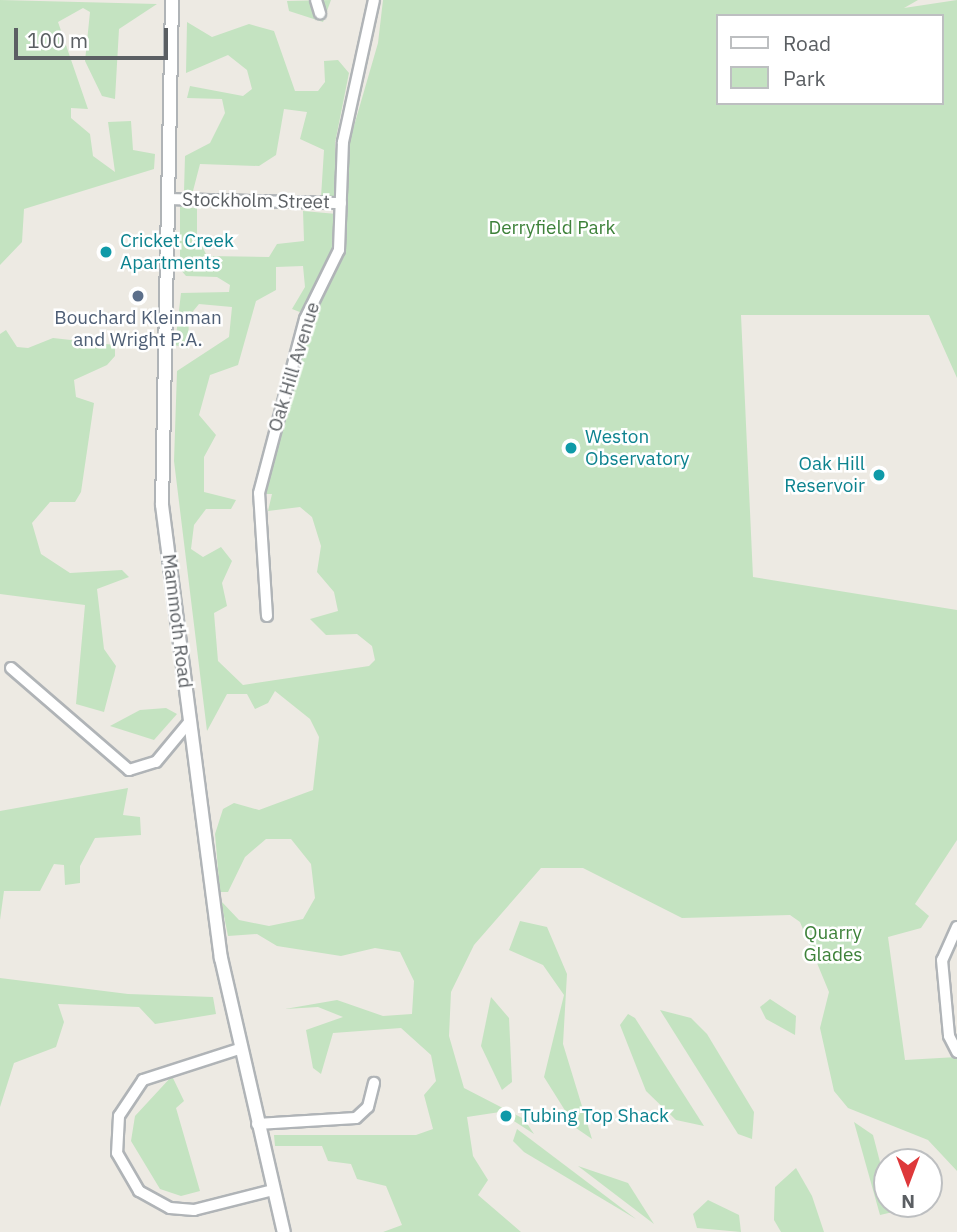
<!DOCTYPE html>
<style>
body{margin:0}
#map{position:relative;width:957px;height:1232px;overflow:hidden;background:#edeae3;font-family:"IBM Plex Sans",sans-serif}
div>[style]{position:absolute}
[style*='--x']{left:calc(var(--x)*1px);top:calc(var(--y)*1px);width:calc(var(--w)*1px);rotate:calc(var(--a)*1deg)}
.green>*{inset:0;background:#c4e3c1}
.roads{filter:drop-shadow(2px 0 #b0b4b7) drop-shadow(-2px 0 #b0b4b7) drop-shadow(0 2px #b0b4b7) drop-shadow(0 -2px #b0b4b7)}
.minor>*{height:10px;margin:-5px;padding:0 5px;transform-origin:5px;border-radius:5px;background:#fff}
.secondary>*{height:12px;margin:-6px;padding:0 6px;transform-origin:6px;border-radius:6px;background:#fff}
.dots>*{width:19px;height:19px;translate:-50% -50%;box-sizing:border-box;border:4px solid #fff;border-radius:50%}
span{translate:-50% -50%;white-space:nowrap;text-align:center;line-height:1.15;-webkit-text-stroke:5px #fff;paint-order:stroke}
.street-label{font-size:19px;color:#5b5f63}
.park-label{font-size:19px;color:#3e823a}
.culture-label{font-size:19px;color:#0d838f}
.left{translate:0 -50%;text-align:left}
.right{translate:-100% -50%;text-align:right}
.service-label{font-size:19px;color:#4e5e75}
.legend{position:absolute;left:716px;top:14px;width:228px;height:91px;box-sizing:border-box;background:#fff;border:2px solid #bdbfc1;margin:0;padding:9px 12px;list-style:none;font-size:21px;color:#5b5f63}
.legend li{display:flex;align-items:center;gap:14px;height:35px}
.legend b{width:35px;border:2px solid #bdbfc1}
.north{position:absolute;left:873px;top:1148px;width:70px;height:70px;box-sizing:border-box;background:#fff;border:2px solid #bdbfc1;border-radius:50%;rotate:180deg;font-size:19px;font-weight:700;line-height:28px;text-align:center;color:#5b5f63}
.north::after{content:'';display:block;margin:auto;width:24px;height:32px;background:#de383a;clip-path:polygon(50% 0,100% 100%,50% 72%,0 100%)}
.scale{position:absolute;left:14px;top:28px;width:154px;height:32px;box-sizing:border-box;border:4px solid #5b5f63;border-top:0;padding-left:9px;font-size:21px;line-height:24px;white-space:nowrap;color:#5b5f63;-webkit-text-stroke:5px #fff;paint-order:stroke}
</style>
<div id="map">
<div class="green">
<i style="clip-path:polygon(0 0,157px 4px,119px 29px,115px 99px,102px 96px,85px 61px,90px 12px,83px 8px,58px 22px,88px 109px,71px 108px,71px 118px,90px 134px,93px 156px,115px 172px,108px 122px,131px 121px,133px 150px,155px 154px,154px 169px,24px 209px,22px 242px,0 265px)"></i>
<i style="clip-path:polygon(331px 0,323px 22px,289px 11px,287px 1px)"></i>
<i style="clip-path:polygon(evenodd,383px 0,918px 0,904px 8px,957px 0,957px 378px,929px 315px,741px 315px,753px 577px,957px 610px,957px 840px,915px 904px,929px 916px,921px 928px,888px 937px,905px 1060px,957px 1057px,957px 1171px,928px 1140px,848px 1108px,834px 1091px,820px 1028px,829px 992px,800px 922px,790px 915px,682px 918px,583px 868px,541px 868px,474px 945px,451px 992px,449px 1036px,464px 1088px,524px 1119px,534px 1134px,500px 1112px,467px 1117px,473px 1156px,488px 1180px,478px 1195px,521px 1232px,383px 1232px,402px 1225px,386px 1186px,357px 1179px,351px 1164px,328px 1161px,322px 1146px,275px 1146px,274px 1135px,416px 1135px,433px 1129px,424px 1095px,436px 1081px,431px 1055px,401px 1028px,333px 1033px,321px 1074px,313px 1068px,306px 1030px,343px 1017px,318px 1007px,285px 1009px,337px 1000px,383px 1016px,412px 1014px,414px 981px,400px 952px,375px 948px,341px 956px,277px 946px,257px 934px,228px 936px,221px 901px,239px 920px,269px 926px,303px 919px,315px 898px,311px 864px,291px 839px,266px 839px,245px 857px,228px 892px,220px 892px,215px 834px,223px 809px,234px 803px,259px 810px,313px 790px,319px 737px,310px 719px,275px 691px,268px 703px,255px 709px,247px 694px,227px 694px,207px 731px,174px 461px,177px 371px,229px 337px,232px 307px,199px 304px,189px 316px,188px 349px,175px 345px,181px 293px,229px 292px,230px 285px,217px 277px,186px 276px,180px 269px,180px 207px,197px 208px,197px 236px,207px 256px,269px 257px,277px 244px,304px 241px,303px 211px,337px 214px,337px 247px,305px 314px,292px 309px,305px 287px,303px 266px,276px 267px,276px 290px,256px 301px,238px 365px,210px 375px,199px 415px,216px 435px,204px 457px,204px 492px,236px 500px,231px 509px,206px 509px,194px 525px,191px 549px,203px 557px,221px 547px,232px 561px,222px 583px,227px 606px,214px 613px,218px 661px,243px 685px,369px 666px,375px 660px,372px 646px,357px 634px,326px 635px,310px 619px,338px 611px,334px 592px,317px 572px,321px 546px,312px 517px,300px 507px,268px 511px,272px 494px,266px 494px,311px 317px,336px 272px,343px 245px,347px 150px,378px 43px,383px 0,717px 16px,941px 16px,941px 103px,717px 103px,717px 16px)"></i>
<i style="clip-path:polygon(187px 22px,212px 37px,249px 24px,274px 31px,295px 91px,318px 91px,325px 82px,324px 61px,338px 60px,349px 73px,335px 143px,337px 198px,321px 197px,324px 150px,300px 139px,307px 112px,284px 109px,276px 155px,259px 166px,200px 164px,193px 191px,184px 191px,185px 156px,210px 143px,225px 113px,222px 99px,187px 98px,190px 86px,243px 96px,252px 89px,247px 70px,228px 55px,186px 73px)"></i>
<i style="clip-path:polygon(6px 330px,17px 347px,28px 348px,53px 338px,115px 345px,115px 356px,107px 365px,74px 380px,76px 397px,94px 403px,81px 492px,75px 502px,50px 502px,32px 523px,41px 554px,70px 573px,122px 570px,129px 577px,97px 589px,104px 649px,116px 666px,104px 712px,76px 704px,85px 605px,0 594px,0 334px)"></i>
<i style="clip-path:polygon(166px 708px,177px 714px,154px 740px,110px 726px,140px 710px)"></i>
<i style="clip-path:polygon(128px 788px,123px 815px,140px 817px,141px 835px,95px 838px,80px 866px,80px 883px,65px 885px,64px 865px,54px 864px,40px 891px,4px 891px,0 920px,0 811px)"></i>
<i style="clip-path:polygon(520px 921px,547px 927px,567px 974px,563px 1044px,592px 1139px,576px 1128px,544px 1077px,564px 995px,543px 965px,509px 950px)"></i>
<i style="clip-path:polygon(0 978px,128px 994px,213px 997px,216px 1014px,155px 1024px,139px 1007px,58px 1004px,64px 1022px,56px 1047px,14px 1063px,0 1107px)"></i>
<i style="clip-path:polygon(491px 997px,509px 1018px,512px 1082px,502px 1090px,481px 1046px)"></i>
<i style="clip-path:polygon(770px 999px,796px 1016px,795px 1035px,766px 1019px,760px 1007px)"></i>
<i style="clip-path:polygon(660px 1010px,691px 1018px,707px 1034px,754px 1112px,752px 1139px,738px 1134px)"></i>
<i style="clip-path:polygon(628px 1014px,635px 1018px,704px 1126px,676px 1120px,646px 1091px,620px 1025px)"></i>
<i style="clip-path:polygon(172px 1076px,184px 1101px,176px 1108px,200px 1191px,181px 1196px,160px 1189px,131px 1141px,135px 1116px)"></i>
<i style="clip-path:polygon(854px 1122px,873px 1135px,893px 1212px,880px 1215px)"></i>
<i style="clip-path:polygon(517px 1129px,636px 1219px,524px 1152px,513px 1141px)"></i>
<i style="clip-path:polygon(578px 1166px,628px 1183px,654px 1224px)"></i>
<i style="clip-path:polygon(796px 1168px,812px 1196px,824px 1232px,781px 1232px,774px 1220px,775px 1187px)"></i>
<i style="clip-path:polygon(708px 1200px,739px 1215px,741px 1232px,697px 1228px,693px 1214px)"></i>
</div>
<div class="roads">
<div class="minor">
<i style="--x:316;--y:0;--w:14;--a:73"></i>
<i style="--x:172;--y:199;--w:169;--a:1.4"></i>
<i style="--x:267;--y:616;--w:123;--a:-93.7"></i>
<i style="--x:259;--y:493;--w:180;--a:-75.2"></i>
<i style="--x:305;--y:319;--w:77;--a:-63.8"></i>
<i style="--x:339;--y:250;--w:108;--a:-87.9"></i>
<i style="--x:343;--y:142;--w:145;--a:-77.7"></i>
<i style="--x:11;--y:668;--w:156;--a:40.8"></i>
<i style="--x:129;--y:770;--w:28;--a:-17"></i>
<i style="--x:156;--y:762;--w:53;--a:-50.3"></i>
<i style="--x:957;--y:927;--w:36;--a:114"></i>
<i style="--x:942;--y:960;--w:76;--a:84.7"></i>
<i style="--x:949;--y:1036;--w:18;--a:63"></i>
<i style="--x:239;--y:1049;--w:101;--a:162.1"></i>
<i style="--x:143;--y:1080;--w:43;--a:123.7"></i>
<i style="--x:119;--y:1116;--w:37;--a:93"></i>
<i style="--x:117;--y:1153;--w:44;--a:59.9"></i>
<i style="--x:139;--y:1191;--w:35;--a:29"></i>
<i style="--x:170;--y:1208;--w:24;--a:5"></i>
<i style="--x:194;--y:1210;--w:81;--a:-14.2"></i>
<i style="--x:257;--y:1124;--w:99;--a:-3.5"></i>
<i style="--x:356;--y:1118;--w:16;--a:-43"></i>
<i style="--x:368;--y:1107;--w:25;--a:-76"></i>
</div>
<div class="secondary">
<i style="--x:172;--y:0;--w:505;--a:91.13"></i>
<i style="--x:162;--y:505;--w:457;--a:82.6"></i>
<i style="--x:221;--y:958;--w:281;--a:77.1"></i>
</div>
</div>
<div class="dots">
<i style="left:106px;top:252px;background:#0f9aa8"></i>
<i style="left:138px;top:296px;background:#5c6f8a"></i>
<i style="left:571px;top:448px;background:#0f9aa8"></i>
<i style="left:879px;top:475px;background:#0f9aa8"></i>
<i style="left:506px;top:1116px;background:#0f9aa8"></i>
</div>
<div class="street-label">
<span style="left:256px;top:201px;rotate:1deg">Stockholm Street</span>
<span style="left:294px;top:367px;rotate:-73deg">Oak Hill Avenue</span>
<span style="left:177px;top:621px;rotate:83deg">Mammoth Road</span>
</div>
<div class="park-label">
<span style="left:552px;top:228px">Derryfield Park</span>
<span style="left:833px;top:944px">Quarry<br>Glades</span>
</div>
<div class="culture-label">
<span class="left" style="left:120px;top:252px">Cricket Creek<br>Apartments</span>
<span class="left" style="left:585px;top:448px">Weston<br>Observatory</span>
<span class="right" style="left:865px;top:475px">Oak Hill<br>Reservoir</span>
<span class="left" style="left:520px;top:1116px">Tubing Top Shack</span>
</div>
<div class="service-label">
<span style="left:138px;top:329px">Bouchard Kleinman<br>and Wright P.A.</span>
</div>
<ul class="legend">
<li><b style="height:9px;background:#fff"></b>Road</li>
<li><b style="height:19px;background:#c4e3c1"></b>Park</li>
</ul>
<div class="north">N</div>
<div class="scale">100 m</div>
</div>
